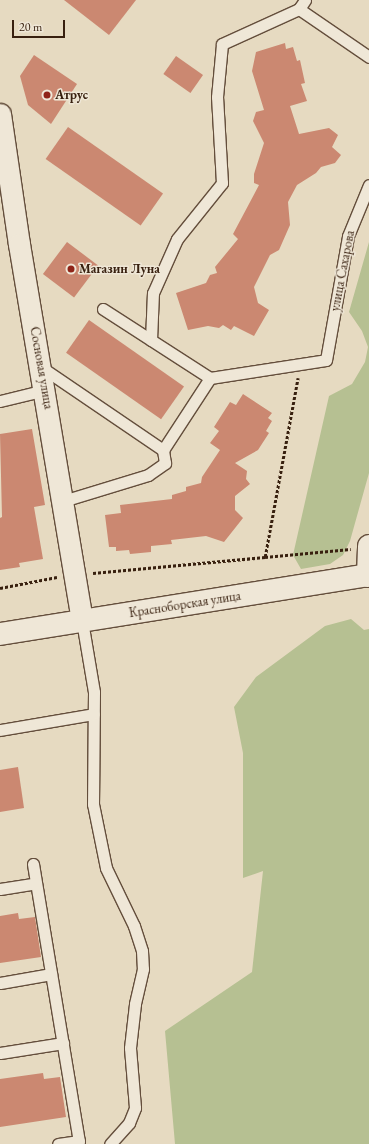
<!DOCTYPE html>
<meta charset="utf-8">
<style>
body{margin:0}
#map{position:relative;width:369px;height:1144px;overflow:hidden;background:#e6dac1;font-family:"EB Garamond",serif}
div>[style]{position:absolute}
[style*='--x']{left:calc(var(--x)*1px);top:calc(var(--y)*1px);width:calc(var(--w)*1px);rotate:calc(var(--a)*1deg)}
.green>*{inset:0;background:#b6c092}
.building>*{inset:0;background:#cb8871;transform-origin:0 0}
.path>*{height:2.5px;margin-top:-1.25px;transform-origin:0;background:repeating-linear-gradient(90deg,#38200f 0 3px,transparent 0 5px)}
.roads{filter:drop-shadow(1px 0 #644e3c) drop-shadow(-1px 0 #644e3c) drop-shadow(0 1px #644e3c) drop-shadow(0 -1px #644e3c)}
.service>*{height:11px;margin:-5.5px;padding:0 5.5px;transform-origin:5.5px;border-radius:5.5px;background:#efe7d7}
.minor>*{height:21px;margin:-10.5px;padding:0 10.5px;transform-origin:10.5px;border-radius:10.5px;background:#efe7d7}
.tertiary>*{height:22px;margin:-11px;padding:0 11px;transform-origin:11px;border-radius:11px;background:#efe7d7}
.dots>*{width:11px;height:11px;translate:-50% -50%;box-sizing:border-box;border:2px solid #efe7d7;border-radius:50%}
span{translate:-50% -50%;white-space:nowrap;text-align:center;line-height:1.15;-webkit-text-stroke:3px #efe7d7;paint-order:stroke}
.poi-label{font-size:13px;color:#38200f;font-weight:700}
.left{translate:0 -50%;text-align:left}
.street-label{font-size:13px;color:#38200f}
.scale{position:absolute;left:12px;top:20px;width:53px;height:18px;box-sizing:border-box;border:2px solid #38200f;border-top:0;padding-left:5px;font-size:12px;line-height:14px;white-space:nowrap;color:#38200f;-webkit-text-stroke:3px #efe7d7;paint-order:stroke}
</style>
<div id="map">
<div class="green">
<i style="clip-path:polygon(369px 242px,369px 473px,350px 541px,343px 555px,330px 564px,301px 569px,293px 555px,329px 396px,352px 384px,365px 362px,368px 347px,362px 331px,349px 312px)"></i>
<i style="clip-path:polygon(351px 619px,364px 630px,369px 629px,369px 1144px,175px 1144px,165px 1031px,252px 972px,263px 871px,243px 878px,243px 753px,234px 707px,256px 677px,325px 626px)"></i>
</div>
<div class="building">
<i style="clip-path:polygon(64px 0,136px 0,109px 35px)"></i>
<i style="clip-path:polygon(285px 43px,286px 49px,293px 47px,297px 61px,300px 60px,305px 83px,301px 84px,307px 101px,290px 106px,299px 134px,329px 128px,338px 135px,332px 147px,341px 155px,335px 163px,321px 167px,316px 173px,297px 185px,288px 202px,290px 225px,279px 250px,270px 255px,254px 287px,258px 303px,269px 310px,254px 336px,234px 326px,231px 330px,223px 325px,219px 328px,208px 326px,188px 330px,176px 293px,206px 283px,210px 275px,217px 273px,215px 267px,238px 239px,233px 234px,259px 185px,254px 183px,254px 174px,264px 143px,253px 121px,256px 112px,264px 110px,252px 71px,256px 52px)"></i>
<i style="clip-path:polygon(34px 55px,77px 84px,51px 124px,28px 105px,20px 76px)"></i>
<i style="left:176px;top:56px;width:33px;height:22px;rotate:35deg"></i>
<i style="left:68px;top:127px;width:116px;height:39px;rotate:35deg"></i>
<i style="left:67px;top:242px;width:39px;height:40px;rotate:37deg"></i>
<i style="left:89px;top:320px;width:116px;height:40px;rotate:35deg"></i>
<i style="clip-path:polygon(243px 394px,272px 413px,268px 418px,272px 421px,266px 431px,269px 433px,258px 450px,235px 463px,247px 471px,246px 479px,250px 484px,235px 496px,235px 510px,243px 518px,224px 542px,206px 536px,171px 540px,172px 544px,151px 546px,151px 552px,130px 554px,129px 550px,116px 551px,116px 547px,109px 547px,105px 515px,121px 513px,120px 505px,172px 499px,172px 495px,186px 491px,186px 487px,201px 483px,202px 477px,220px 450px,210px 443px,219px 431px,214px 427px,230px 402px,236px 405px)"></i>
<i style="clip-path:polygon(32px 429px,45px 505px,34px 507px,43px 559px,19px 563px,20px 567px,0 570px,0 518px,2px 517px,0 434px)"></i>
<i style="clip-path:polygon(18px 767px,24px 808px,0 812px,0 770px)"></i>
<i style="clip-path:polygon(18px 913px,19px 919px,35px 917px,41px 957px,0 963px,0 916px)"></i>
<i style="clip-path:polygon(43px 1073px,44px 1079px,60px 1077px,66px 1117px,0 1127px,0 1079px)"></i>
</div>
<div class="path">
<i style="--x:265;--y:557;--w:86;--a:-5.3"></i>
<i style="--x:93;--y:573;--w:173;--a:-5.3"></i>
<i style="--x:265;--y:557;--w:182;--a:-79.6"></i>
<i style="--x:0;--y:588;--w:58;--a:-10.9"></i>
</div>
<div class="roads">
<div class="service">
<i style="--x:305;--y:0;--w:11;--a:124"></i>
<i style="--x:299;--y:9;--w:85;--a:34.4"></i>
<i style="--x:103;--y:309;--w:127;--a:32.8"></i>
<i style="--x:210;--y:378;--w:117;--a:-8.8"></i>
<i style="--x:326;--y:360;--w:126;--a:-79.9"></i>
<i style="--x:348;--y:236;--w:55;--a:-67.6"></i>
<i style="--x:151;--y:340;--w:47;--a:-87.6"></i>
<i style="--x:153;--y:293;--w:59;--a:-66"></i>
<i style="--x:177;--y:239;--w:72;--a:-51.2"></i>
<i style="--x:222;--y:183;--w:86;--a:-93.3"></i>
<i style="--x:217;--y:97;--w:53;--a:-84.6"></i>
<i style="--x:222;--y:44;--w:85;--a:-24.4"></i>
<i style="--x:41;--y:367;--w:148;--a:34.2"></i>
<i style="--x:163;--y:450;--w:86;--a:-56.9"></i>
<i style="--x:0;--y:401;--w:46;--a:-13.7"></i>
<i style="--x:63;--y:501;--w:89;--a:-17"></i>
<i style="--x:148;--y:475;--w:21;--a:-35"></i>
<i style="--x:165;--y:463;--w:13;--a:-99"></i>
<i style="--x:82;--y:621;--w:72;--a:80.4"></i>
<i style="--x:94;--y:692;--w:112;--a:90.5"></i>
<i style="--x:93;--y:804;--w:65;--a:78.5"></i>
<i style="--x:106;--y:868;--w:64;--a:64.2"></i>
<i style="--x:134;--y:926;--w:26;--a:72"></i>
<i style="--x:142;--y:951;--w:18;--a:87"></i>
<i style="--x:143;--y:969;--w:36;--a:103"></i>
<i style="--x:135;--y:1004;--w:44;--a:96.5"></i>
<i style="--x:130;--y:1048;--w:60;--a:85.2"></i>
<i style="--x:135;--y:1108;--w:16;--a:112"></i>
<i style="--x:129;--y:1123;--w:28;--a:132"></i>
<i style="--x:0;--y:730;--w:95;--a:-9.7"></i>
<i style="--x:33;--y:864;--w:281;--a:80.6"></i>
<i style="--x:79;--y:1141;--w:21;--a:172"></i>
<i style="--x:0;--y:889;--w:36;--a:-9"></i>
<i style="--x:0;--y:983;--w:52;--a:-10"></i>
<i style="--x:0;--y:1053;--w:64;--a:-9"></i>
</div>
<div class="minor">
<i style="--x:0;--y:114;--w:131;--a:81.7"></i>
<i style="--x:19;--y:244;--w:382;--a:80.5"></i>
</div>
<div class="tertiary">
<i style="--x:368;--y:576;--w:30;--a:-88"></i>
<i style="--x:0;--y:634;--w:374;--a:-9.1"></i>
</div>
</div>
<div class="dots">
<i style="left:47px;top:95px;background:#8f2418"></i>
<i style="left:71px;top:269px;background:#8f2418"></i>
</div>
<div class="poi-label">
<span class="left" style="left:55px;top:95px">Атрус</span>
<span class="left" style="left:79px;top:269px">Магазин Луна</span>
</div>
<div class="street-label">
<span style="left:343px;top:271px;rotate:-79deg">улица Сахарова</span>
<span style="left:41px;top:368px;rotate:80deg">Сосновая улица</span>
<span style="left:185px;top:605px;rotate:-9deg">Красноборская улица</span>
</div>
<div class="scale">20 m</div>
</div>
